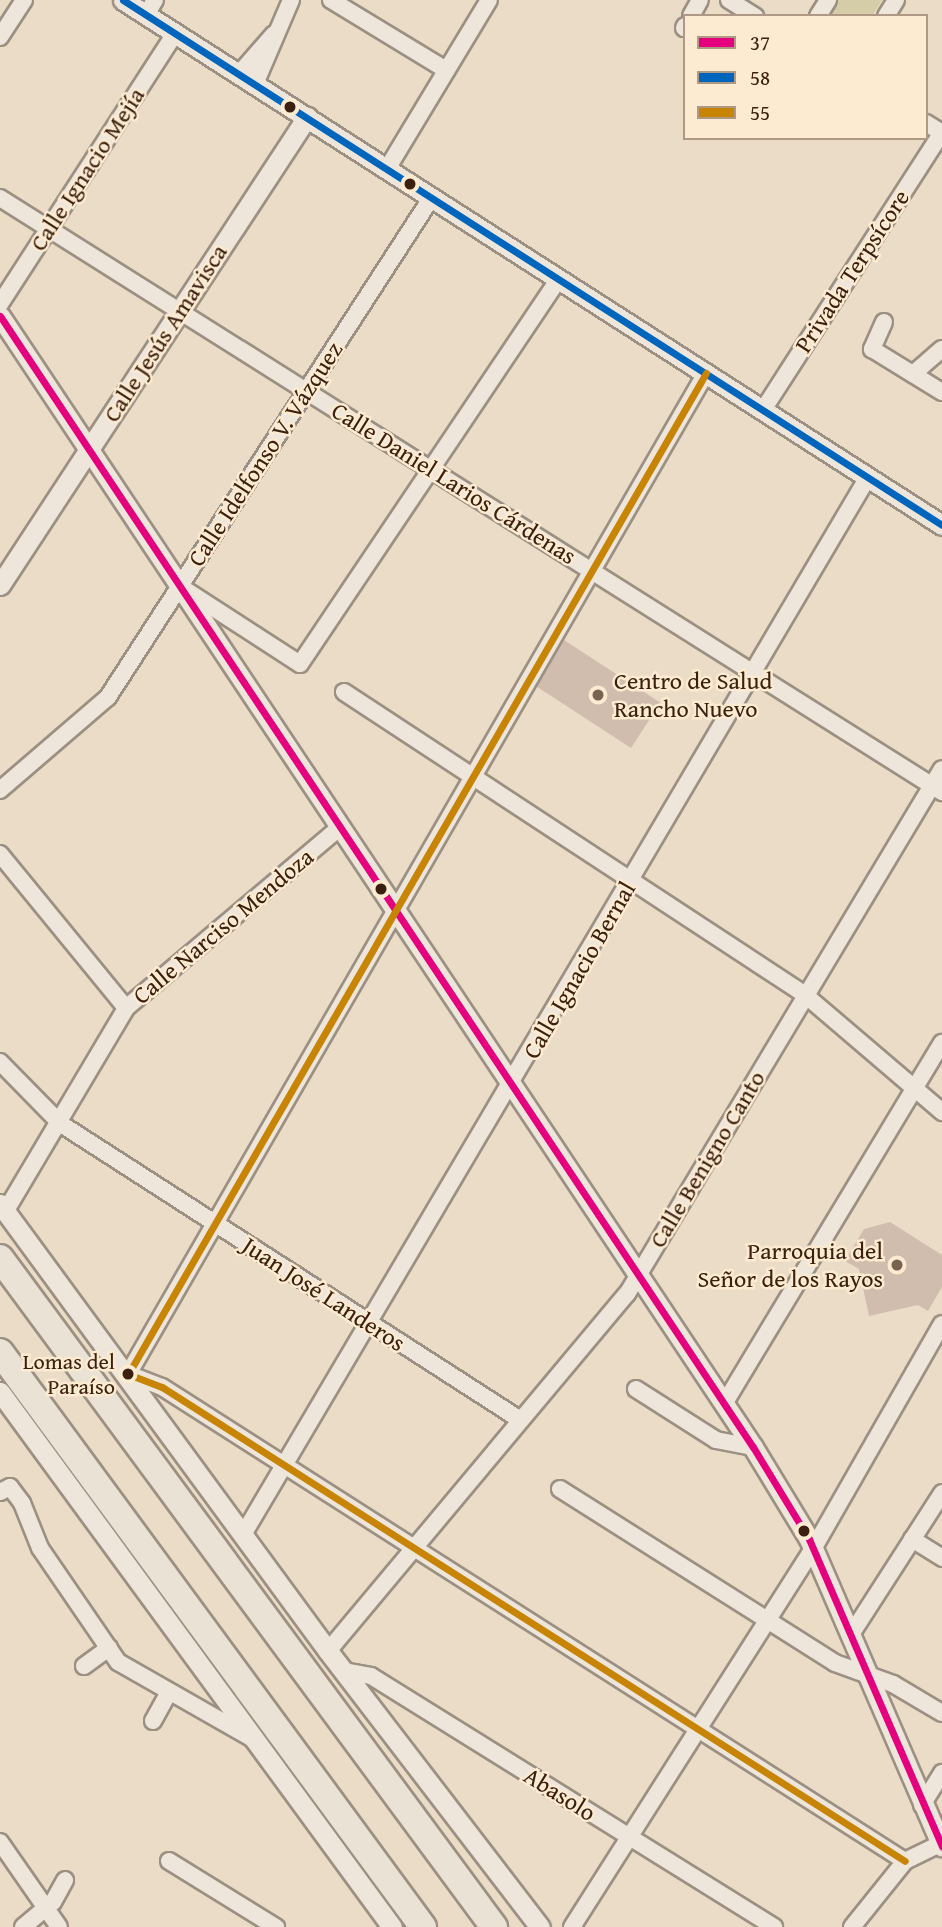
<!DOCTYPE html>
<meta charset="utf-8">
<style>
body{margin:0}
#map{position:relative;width:942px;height:1927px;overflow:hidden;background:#ebdcc7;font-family:"Gentium Book Plus",serif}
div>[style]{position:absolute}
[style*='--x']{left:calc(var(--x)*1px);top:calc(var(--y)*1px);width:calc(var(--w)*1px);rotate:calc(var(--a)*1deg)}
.green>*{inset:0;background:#d4cda7}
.building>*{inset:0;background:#d0bdae;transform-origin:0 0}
.roads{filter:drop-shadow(2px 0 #9c9082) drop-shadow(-2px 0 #9c9082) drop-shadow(0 2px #9c9082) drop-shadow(0 -2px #9c9082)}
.minor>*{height:16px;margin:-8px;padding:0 8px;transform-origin:8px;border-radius:8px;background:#eee6db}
.tertiary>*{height:19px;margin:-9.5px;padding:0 9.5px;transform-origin:9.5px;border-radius:9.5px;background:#eee6db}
.trunk>*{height:26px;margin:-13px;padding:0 13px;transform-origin:13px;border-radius:13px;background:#eae2d5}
.bus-1>*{height:7px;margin:-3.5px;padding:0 3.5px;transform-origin:3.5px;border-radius:3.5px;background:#e5007d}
.bus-2>*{height:7px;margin:-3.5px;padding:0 3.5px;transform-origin:3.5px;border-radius:3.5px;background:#0065bd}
.bus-3>*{height:7px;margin:-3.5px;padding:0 3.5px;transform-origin:3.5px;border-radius:3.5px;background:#c88404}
.dots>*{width:19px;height:19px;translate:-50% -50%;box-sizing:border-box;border:4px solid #fcead1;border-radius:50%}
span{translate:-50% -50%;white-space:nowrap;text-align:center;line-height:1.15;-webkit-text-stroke:5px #fcead1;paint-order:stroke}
.bus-label{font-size:22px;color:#3b2010}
.right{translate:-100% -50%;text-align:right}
.street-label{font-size:24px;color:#3b2010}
.poi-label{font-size:24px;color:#3b2010}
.left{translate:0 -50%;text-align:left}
.legend{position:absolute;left:683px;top:14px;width:245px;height:126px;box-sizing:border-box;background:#fcead1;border:2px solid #af9984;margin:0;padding:9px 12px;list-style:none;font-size:21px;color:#3b2010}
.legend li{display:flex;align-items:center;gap:14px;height:35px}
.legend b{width:35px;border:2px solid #af9984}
</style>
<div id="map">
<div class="green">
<i style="clip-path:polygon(837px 0,882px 0,872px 16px,827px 16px)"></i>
</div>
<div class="building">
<i style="left:564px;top:640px;width:115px;height:54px;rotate:33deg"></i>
<i style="clip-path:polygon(890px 1222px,942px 1255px,942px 1287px,928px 1311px,918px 1305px,869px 1316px,859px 1269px,845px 1261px,864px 1229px)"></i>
</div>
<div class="roads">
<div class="minor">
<i style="--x:331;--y:0;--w:135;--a:31.3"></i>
<i style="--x:729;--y:0;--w:31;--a:32"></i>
<i style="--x:146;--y:15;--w:17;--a:-59"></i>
<i style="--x:691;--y:16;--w:18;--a:-61"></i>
<i style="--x:818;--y:16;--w:19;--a:-58"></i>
<i style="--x:886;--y:16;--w:19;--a:-58"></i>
<i style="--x:684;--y:28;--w:2;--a:-63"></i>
<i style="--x:0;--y:37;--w:44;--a:-57"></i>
<i style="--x:239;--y:74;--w:53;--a:-48.8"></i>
<i style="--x:255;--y:84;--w:91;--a:-66.8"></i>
<i style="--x:926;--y:123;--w:19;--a:32"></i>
<i style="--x:387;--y:169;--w:197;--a:-58.9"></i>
<i style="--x:0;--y:198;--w:1114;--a:32.23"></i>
<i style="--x:0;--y:304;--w:323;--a:-57.1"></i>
<i style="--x:884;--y:322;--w:30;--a:114"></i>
<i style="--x:872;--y:349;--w:82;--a:31.6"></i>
<i style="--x:706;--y:373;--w:1156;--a:120"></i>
<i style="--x:128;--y:1374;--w:36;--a:21"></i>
<i style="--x:162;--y:1387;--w:881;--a:32.54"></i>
<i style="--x:913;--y:374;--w:38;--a:-41"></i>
<i style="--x:763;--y:410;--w:331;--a:-57.2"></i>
<i style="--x:184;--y:589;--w:138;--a:32.9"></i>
<i style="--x:300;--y:664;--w:464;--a:-56.1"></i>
<i style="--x:344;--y:692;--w:550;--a:33.29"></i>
<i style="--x:804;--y:994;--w:182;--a:40.5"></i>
<i style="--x:0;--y:790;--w:143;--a:-40.7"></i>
<i style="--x:108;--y:697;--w:596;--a:-57.06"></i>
<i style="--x:0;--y:854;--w:199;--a:50.7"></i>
<i style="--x:0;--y:1062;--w:87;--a:45.5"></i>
<i style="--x:61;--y:1124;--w:545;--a:32.79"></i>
<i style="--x:5;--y:1212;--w:237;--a:-59.3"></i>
<i style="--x:126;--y:1008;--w:280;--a:-40.2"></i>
<i style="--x:636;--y:1389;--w:95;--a:32.5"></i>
<i style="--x:716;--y:1440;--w:38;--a:11"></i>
<i style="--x:724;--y:1404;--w:422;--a:-58.9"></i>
<i style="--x:560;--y:1489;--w:325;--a:32.3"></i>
<i style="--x:835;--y:1663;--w:62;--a:19.9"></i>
<i style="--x:893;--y:1684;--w:57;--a:30.6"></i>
<i style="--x:0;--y:1492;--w:11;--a:-27"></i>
<i style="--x:10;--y:1487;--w:20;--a:53"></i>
<i style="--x:22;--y:1503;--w:48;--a:68.2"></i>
<i style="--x:40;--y:1548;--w:138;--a:55.6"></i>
<i style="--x:118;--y:1662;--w:155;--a:29.7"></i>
<i style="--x:244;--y:1533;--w:1227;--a:-59.42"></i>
<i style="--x:912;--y:1539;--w:36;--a:32"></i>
<i style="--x:850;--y:1636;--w:170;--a:-57.2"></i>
<i style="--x:328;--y:1651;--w:466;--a:-50.1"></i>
<i style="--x:627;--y:1294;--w:612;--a:-59.04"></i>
<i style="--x:84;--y:1666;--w:31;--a:-36"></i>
<i style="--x:343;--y:1671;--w:28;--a:10"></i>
<i style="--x:371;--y:1676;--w:475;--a:31.9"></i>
<i style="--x:153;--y:1721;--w:33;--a:-61"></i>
<i style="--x:922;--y:1805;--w:38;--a:-58"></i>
<i style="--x:0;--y:1842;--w:103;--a:55.2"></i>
<i style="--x:169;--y:1861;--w:126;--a:31.7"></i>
<i style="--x:23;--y:1927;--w:39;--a:-40"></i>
<i style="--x:53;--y:1902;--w:25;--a:-61"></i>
<i style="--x:572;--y:1927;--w:448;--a:-57.5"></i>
<i style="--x:813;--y:1549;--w:259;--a:-60.2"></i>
<i style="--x:852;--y:1927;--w:85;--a:-51.2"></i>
<i style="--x:905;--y:1861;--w:39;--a:-26"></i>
</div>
<div class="tertiary">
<i style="--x:123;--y:0;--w:973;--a:32.66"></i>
<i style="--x:0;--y:316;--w:1359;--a:56.35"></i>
<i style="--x:753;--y:1447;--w:108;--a:58.7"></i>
<i style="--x:809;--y:1539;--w:335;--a:66.6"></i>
<i style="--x:0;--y:585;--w:560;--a:-56.74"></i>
<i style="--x:0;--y:1204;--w:554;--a:53.73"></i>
<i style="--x:328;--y:1651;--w:348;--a:52.5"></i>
<i style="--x:0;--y:1392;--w:663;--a:53.77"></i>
</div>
<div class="trunk">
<i style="--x:0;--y:1258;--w:832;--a:53.56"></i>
<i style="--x:0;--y:1352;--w:714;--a:53.66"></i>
</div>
</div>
<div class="bus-1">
<i style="--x:0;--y:316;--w:1359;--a:56.35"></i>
<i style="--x:753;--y:1447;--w:108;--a:58.7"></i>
<i style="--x:809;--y:1539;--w:335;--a:66.6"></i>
</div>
<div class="bus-2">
<i style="--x:123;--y:0;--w:973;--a:32.66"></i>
</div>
<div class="bus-3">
<i style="--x:706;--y:373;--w:1156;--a:120"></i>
<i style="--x:128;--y:1374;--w:36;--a:21"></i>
<i style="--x:162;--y:1387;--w:881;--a:32.54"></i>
</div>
<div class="dots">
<i style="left:290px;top:107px;background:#3b2010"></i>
<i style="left:410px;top:184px;background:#3b2010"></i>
<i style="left:598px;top:695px;background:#796250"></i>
<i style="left:381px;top:889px;background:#3b2010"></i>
<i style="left:897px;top:1265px;background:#796250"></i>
<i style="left:128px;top:1374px;background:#3b2010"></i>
<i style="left:804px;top:1531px;background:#3b2010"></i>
</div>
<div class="bus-label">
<span class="right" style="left:115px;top:1374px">Lomas del<br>Paraíso</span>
</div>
<div class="street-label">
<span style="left:87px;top:169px;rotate:-57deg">Calle Ignacio Mejía</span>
<span style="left:852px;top:271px;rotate:-57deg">Privada Terpsícore</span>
<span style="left:165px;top:333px;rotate:-57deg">Calle Jesús Amavisca</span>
<span style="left:265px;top:454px;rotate:-57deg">Calle Idelfonso V. Vázquez</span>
<span style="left:454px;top:483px;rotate:32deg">Calle Daniel Larios Cárdenas</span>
<span style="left:223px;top:926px;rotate:-40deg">Calle Narciso Mendoza</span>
<span style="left:579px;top:970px;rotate:-60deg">Calle Ignacio Bernal</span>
<span style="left:707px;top:1159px;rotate:-59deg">Calle Benigno Canto</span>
<span style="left:324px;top:1294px;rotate:33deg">Juan José Landeros</span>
<span style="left:560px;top:1794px;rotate:32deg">Abasolo</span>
</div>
<div class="poi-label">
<span class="left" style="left:614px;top:695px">Centro de Salud<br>Rancho Nuevo</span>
<span class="right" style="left:883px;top:1265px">Parroquia del<br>Señor de los Rayos</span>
</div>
<ul class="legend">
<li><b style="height:9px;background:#e5007d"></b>37</li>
<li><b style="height:9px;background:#0065bd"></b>58</li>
<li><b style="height:9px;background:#c88404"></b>55</li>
</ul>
</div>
